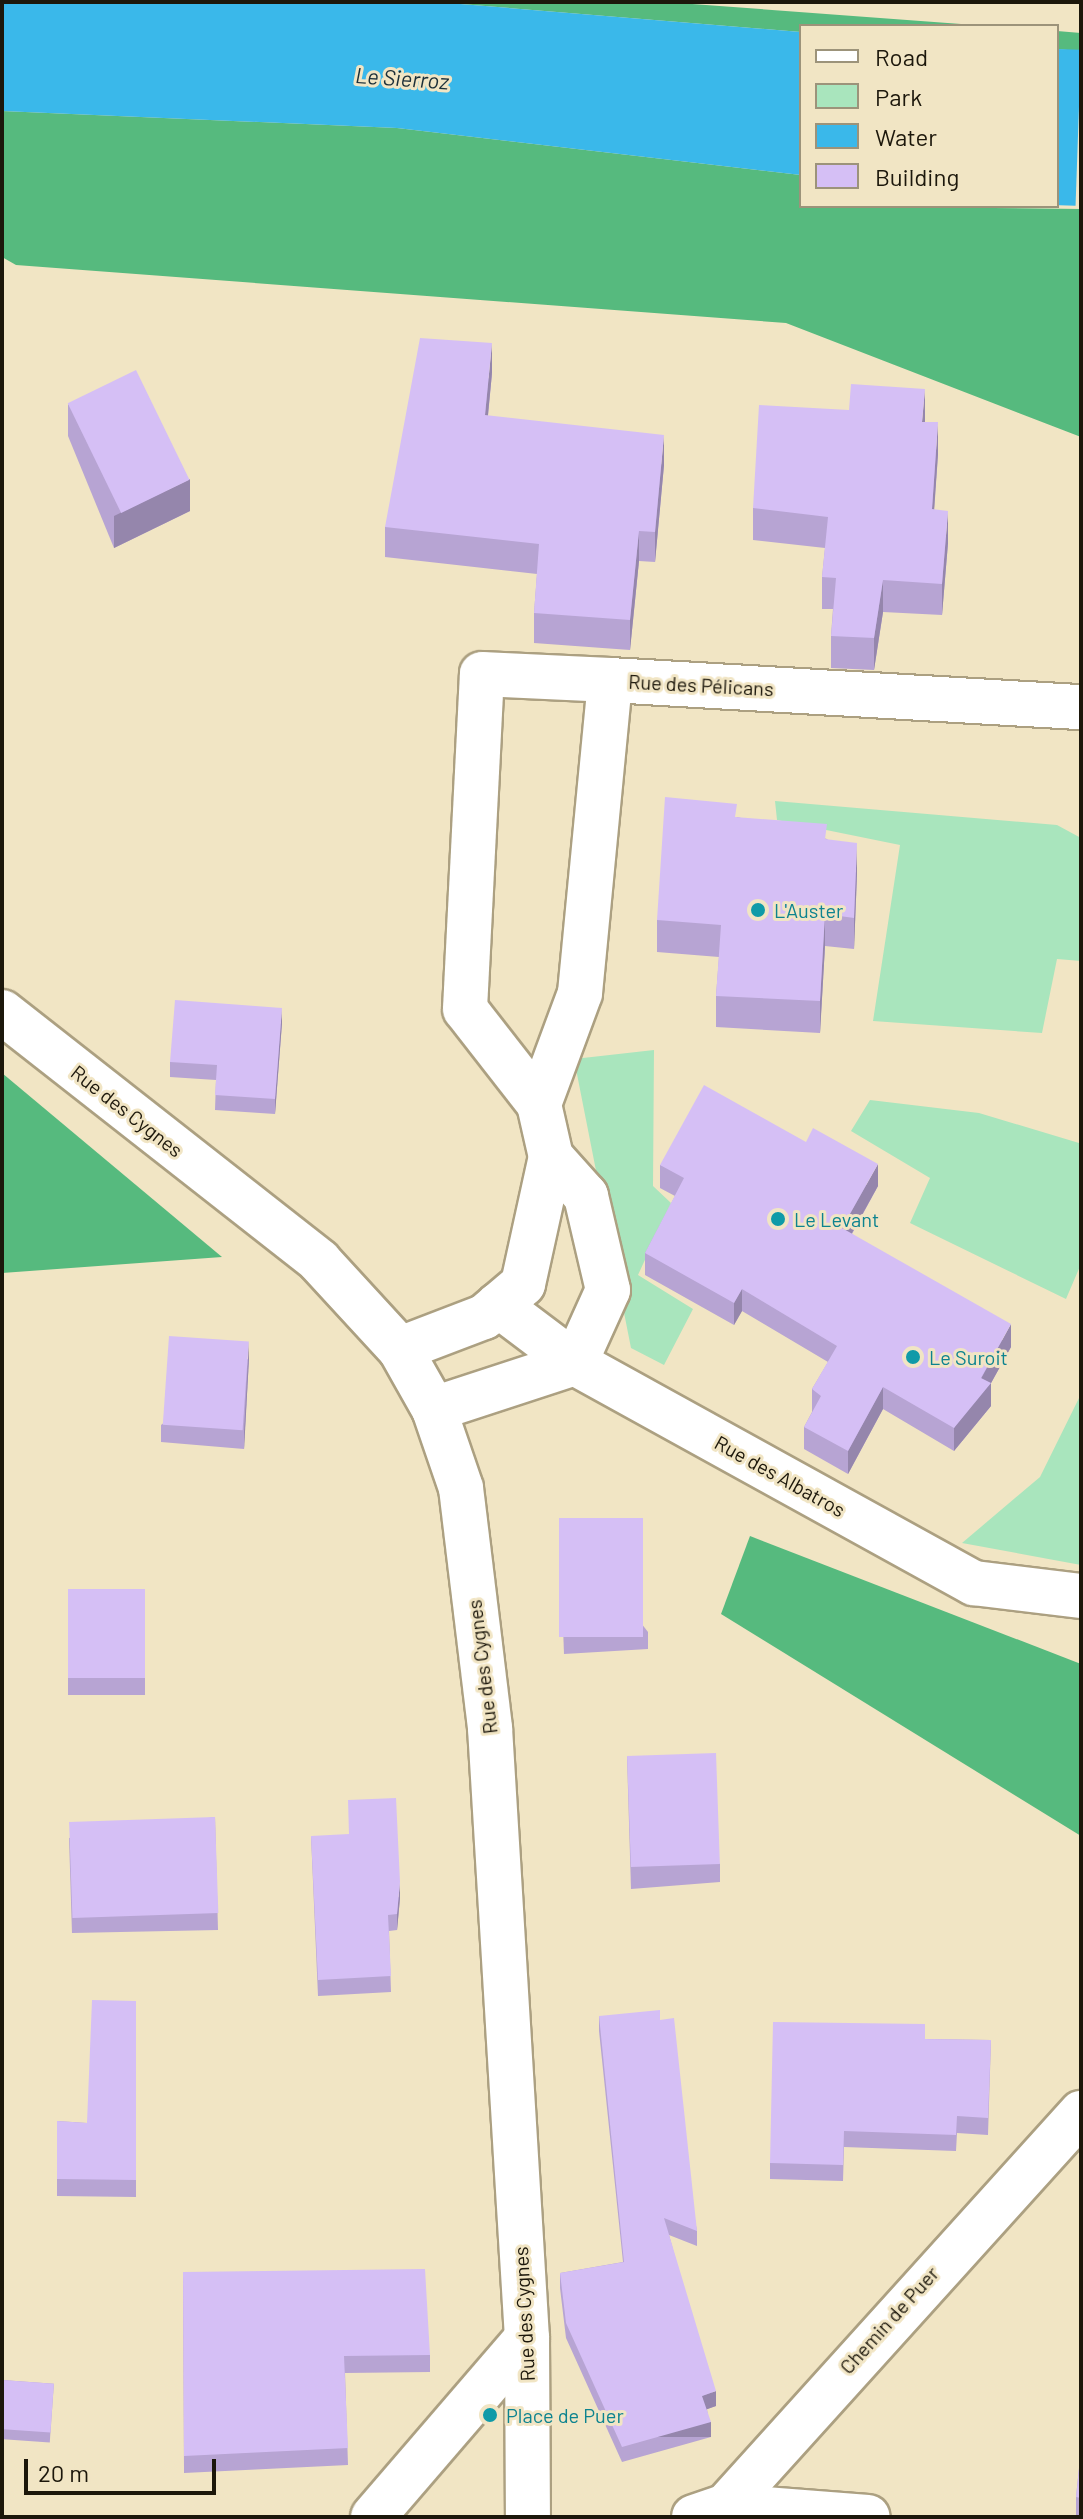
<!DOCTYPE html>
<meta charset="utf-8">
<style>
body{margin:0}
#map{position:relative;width:1083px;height:2519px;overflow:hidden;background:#f1e5c4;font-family:Barlow,sans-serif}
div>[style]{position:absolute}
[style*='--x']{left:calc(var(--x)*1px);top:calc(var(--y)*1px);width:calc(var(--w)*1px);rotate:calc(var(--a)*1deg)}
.green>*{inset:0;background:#a9e5bd}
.forest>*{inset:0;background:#56ba7e;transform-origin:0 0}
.water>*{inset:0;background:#3ab8ea;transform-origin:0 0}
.roads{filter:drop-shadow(2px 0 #aca081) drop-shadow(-2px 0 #aca081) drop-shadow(0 2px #aca081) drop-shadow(0 -2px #aca081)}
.street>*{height:44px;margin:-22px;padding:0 22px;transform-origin:22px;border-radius:22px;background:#fff}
.wall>*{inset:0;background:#b7a4d3;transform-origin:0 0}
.shaded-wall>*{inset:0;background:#9586ac;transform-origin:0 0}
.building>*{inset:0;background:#d5bff5;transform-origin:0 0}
.dots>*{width:22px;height:22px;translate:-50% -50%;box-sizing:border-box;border:4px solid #f1e5c4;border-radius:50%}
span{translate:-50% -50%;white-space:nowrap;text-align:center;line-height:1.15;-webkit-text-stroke:6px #f1e5c4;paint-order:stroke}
.street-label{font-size:20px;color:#1c170b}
.culture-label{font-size:20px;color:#0d838f}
.left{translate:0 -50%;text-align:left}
.water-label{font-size:22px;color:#1b2f39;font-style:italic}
.frame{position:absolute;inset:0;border:4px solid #1c170b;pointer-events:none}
.legend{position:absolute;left:799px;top:24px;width:260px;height:184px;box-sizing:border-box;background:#f1e5c4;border:2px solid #9c937a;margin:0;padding:10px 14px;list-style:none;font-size:24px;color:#1c170b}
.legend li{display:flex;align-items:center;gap:16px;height:40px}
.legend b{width:40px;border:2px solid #9c937a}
.scale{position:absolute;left:24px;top:2459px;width:192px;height:36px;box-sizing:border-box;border:4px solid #1c170b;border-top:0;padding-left:10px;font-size:24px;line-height:28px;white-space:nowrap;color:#1c170b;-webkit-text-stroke:6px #f1e5c4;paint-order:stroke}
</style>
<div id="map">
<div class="green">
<i style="clip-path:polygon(775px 801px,1057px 825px,1081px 838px,1081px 961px,1057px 959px,1042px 1033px,873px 1021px,900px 845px,777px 820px)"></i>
<i style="clip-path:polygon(654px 1050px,653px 1186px,671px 1203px,638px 1275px,693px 1309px,664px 1365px,631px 1348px,574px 1059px)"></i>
<i style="clip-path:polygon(870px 1100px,979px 1113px,1079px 1143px,1081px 1264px,1066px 1299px,910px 1223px,930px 1178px,851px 1131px)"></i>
<i style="clip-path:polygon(1081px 1394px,1081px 1565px,962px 1543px,1040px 1477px)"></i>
</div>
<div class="forest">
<i style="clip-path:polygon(436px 2px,665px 2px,988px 26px,801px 32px)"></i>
<i style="left:1057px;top:31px;width:24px;height:18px;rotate:5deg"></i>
<i style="clip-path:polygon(2px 111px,397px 128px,801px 175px,801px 206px,1081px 209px,1081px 437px,786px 323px,16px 265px,2px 257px)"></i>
<i style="clip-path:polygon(2px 1073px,222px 1257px,2px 1273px)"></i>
<i style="clip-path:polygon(750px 1536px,1081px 1664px,1081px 1836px,721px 1614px)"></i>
</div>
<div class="water">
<i style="clip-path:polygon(2px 2px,436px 2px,801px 32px,801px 175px,397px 128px,2px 111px)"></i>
<i style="left:1057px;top:49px;width:24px;height:156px;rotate:2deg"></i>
</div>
<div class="roads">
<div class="street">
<i style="--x:2;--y:1012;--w:403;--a:38.1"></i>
<i style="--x:319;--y:1261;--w:120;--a:47.4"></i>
<i style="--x:400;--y:1349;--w:69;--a:60.5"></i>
<i style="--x:434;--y:1409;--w:83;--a:71.1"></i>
<i style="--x:461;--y:1488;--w:242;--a:83.1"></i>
<i style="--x:490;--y:1728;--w:611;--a:86.53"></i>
<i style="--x:527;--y:2338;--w:179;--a:89.7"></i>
<i style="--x:539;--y:1104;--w:120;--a:-127.9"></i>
<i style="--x:465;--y:1009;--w:335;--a:-87.1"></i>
<i style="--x:482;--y:674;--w:128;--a:2.7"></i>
<i style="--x:498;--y:1305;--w:96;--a:37"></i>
<i style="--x:575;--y:1363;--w:456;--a:28.9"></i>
<i style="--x:974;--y:1583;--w:108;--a:6.9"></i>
<i style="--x:400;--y:1349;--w:90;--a:-20.9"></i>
<i style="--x:484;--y:1317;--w:51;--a:-40.2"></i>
<i style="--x:523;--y:1284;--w:130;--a:-77.6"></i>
<i style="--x:551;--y:1157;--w:54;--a:-102.8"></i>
<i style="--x:539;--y:1104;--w:118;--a:-69.7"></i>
<i style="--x:580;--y:993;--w:314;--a:-84.5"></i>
<i style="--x:610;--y:680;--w:472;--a:3.3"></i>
<i style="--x:434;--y:1409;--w:148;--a:-18.1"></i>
<i style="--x:575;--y:1363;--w:80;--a:-65.7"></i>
<i style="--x:608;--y:1290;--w:97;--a:-103.2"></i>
<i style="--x:586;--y:1196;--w:52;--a:-131.9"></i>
<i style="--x:726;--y:2506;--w:142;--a:4.4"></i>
<i style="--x:373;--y:2517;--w:236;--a:-49.3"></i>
<i style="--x:694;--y:2517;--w:34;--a:-19"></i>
<i style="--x:726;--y:2506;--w:530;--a:-47.91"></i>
</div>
</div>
<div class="wall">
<i style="clip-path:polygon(492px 373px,488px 416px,664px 465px,655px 562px,639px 561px,630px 650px,534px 643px,534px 613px,537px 574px,385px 557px,385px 527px)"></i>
<i style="clip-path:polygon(68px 404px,190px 511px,114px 548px,68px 436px)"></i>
<i style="clip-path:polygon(925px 422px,938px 454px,934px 509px,948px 543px,942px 615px,883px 612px,874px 670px,831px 668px,831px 636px,833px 609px,822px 609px,822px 577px,825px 548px,753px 540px,753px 508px)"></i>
<i style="clip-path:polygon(737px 817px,827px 839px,857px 874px,854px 949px,825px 946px,820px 1033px,716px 1027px,716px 996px,719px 957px,657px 952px,657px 920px)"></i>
<i style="clip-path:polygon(282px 1023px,275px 1114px,215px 1110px,216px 1080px,170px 1077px,170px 1062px)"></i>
<i style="clip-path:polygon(660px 1165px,878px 1186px,852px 1234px,1011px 1347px,991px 1383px,991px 1406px,954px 1451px,883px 1409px,848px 1474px,804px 1449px,804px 1427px,812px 1412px,812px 1389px,828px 1362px,742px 1311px,734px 1325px,645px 1275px,645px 1253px,675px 1196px,660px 1188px)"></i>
<i style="clip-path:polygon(249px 1358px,244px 1449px,161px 1442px,161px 1425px)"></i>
<i style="clip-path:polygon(559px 1518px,648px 1632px,648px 1649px,564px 1654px)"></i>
<i style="left:68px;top:1589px;width:77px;height:106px"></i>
<i style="clip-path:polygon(627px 1756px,720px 1864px,720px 1882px,631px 1889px)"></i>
<i style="clip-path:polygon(215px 1817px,218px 1930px,72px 1933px,69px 1838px)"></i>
<i style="clip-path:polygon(311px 1836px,400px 1898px,397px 1930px,389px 1931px,391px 1992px,318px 1996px)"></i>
<i style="clip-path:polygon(136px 2001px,136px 2197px,57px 2196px,57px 2121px,87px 2123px)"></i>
<i style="clip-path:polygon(599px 2016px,660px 2020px,697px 2231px,697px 2246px,669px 2235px,716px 2406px,707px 2409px,711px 2437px,622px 2462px,566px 2338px,560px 2288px,560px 2273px,623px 2262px,599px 2031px)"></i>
<i style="clip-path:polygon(925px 2039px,991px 2040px,988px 2135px,957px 2133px,956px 2151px,844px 2147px,843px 2181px,770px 2179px,770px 2163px)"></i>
<i style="clip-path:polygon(183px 2272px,430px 2355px,430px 2372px,345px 2373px,348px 2465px,184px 2473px)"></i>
<i style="left:2px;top:2380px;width:52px;height:59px;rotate:4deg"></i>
<i style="clip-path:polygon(1081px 2449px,1081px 2515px,1076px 2515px,1076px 2497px)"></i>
</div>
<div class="shaded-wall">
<i style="clip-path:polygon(492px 343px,492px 373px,485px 445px,485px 415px)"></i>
<i style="clip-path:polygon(925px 389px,925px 421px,922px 454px,922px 422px)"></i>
<i style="clip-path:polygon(938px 422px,938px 454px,932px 541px,932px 509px)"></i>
<i style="clip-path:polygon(664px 435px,664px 465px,655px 562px,655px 532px)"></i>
<i style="clip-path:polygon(190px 479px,190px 511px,114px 548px,114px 516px)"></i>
<i style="clip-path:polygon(948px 511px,948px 543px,942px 615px,942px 584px)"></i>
<i style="clip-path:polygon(639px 531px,639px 561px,630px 650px,630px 620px)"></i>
<i style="clip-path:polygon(883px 580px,883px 612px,874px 670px,874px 638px)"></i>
<i style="clip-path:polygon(857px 843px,857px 874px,854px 949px,854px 918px)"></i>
<i style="clip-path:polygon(825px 914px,825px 946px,820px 1033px,820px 1001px)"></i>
<i style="clip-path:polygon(282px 1008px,282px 1023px,275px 1114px,275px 1099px)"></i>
<i style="clip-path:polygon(878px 1164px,878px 1186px,842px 1251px,842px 1228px)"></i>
<i style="clip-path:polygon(742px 1289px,742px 1311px,734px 1325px,734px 1303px)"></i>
<i style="clip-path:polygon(1011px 1324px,1011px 1347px,990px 1385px,991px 1383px,991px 1406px,954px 1451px,954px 1428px)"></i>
<i style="clip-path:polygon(249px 1341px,249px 1358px,244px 1449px,244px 1432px)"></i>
<i style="clip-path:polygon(883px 1387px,883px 1409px,848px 1474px,848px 1451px)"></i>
<i style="clip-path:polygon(400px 1882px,400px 1898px,397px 1930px,397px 1914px)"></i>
<i style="clip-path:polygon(716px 2391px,716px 2406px,702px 2411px,702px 2396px)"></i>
<i style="left:711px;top:2422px;width:15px;height:92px;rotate:90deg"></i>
</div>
<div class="building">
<i style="clip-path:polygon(420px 338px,492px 343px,485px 415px,664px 435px,655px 532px,639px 531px,630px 620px,534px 613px,539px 544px,385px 527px)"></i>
<i style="left:136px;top:370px;width:122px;height:76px;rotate:64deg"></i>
<i style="clip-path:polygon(851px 384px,925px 389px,922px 422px,938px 422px,932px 509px,948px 511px,942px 584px,883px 580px,874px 638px,831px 636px,836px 578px,822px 577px,828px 517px,753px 508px,759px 405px,849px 410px)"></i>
<i style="clip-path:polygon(665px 797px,737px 804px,735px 817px,827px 824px,825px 839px,857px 843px,854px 918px,825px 914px,820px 1001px,716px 996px,721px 925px,657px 920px)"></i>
<i style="clip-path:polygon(175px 1000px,282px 1008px,275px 1099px,215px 1095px,217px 1065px,170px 1062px)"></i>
<i style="clip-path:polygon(704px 1085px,806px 1142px,813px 1128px,878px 1164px,842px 1228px,1011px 1324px,981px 1378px,991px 1383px,954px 1428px,883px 1387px,848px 1451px,804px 1427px,821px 1396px,812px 1389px,837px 1346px,742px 1289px,734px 1303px,645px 1253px,684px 1178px,660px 1165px)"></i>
<i style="left:169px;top:1336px;width:80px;height:89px;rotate:4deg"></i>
<i style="left:559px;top:1518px;width:84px;height:119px"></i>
<i style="left:68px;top:1589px;width:77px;height:89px"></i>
<i style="left:716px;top:1753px;width:111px;height:89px;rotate:88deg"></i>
<i style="clip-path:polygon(396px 1798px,400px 1882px,397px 1914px,388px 1915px,391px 1976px,318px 1980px,311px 1836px,349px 1834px,348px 1800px)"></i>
<i style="left:215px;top:1817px;width:96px;height:146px;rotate:88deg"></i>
<i style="clip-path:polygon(92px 2000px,136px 2001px,136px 2180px,57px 2179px,57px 2121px,87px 2123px)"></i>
<i style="clip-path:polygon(660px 2010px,660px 2020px,674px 2018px,697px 2231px,664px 2218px,716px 2391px,702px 2396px,711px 2422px,622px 2447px,566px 2323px,560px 2273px,624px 2262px,599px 2016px)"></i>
<i style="clip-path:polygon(773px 2022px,925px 2024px,925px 2039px,991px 2040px,988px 2118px,957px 2116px,956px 2135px,844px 2131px,843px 2165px,770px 2163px)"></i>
<i style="clip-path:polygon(425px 2269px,430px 2355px,344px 2356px,348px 2448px,184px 2456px,183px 2272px)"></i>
<i style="left:2px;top:2380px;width:52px;height:49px;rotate:4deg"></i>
<i style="clip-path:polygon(1081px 2449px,1081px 2498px,1076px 2497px)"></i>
</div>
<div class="dots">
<i style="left:758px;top:910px;background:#0f9aa8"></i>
<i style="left:778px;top:1219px;background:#0f9aa8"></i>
<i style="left:913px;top:1357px;background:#0f9aa8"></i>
<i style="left:490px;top:2415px;background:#0f9aa8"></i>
</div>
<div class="street-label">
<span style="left:701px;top:685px;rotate:3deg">Rue des Pélicans</span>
<span style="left:127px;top:1111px;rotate:38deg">Rue des Cygnes</span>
<span style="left:780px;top:1476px;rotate:29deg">Rue des Albatros</span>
<span style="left:482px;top:1667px;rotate:-97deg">Rue des Cygnes</span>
<span style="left:524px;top:2314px;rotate:-93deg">Rue des Cygnes</span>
<span style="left:889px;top:2320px;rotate:-48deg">Chemin de Puer</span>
</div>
<div class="culture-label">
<span class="left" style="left:774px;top:910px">L'Auster</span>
<span class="left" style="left:794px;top:1219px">Le Levant</span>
<span class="left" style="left:929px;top:1357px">Le Suroit</span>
<span class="left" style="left:506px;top:2415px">Place de Puer</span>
</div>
<div class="water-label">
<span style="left:402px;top:78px;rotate:4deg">Le Sierroz</span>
</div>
<div class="frame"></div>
<ul class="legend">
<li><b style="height:10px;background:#fff"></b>Road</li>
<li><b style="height:22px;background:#a9e5bd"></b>Park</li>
<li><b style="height:22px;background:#3ab8ea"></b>Water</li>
<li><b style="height:22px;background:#d5bff5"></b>Building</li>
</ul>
<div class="scale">20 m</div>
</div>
